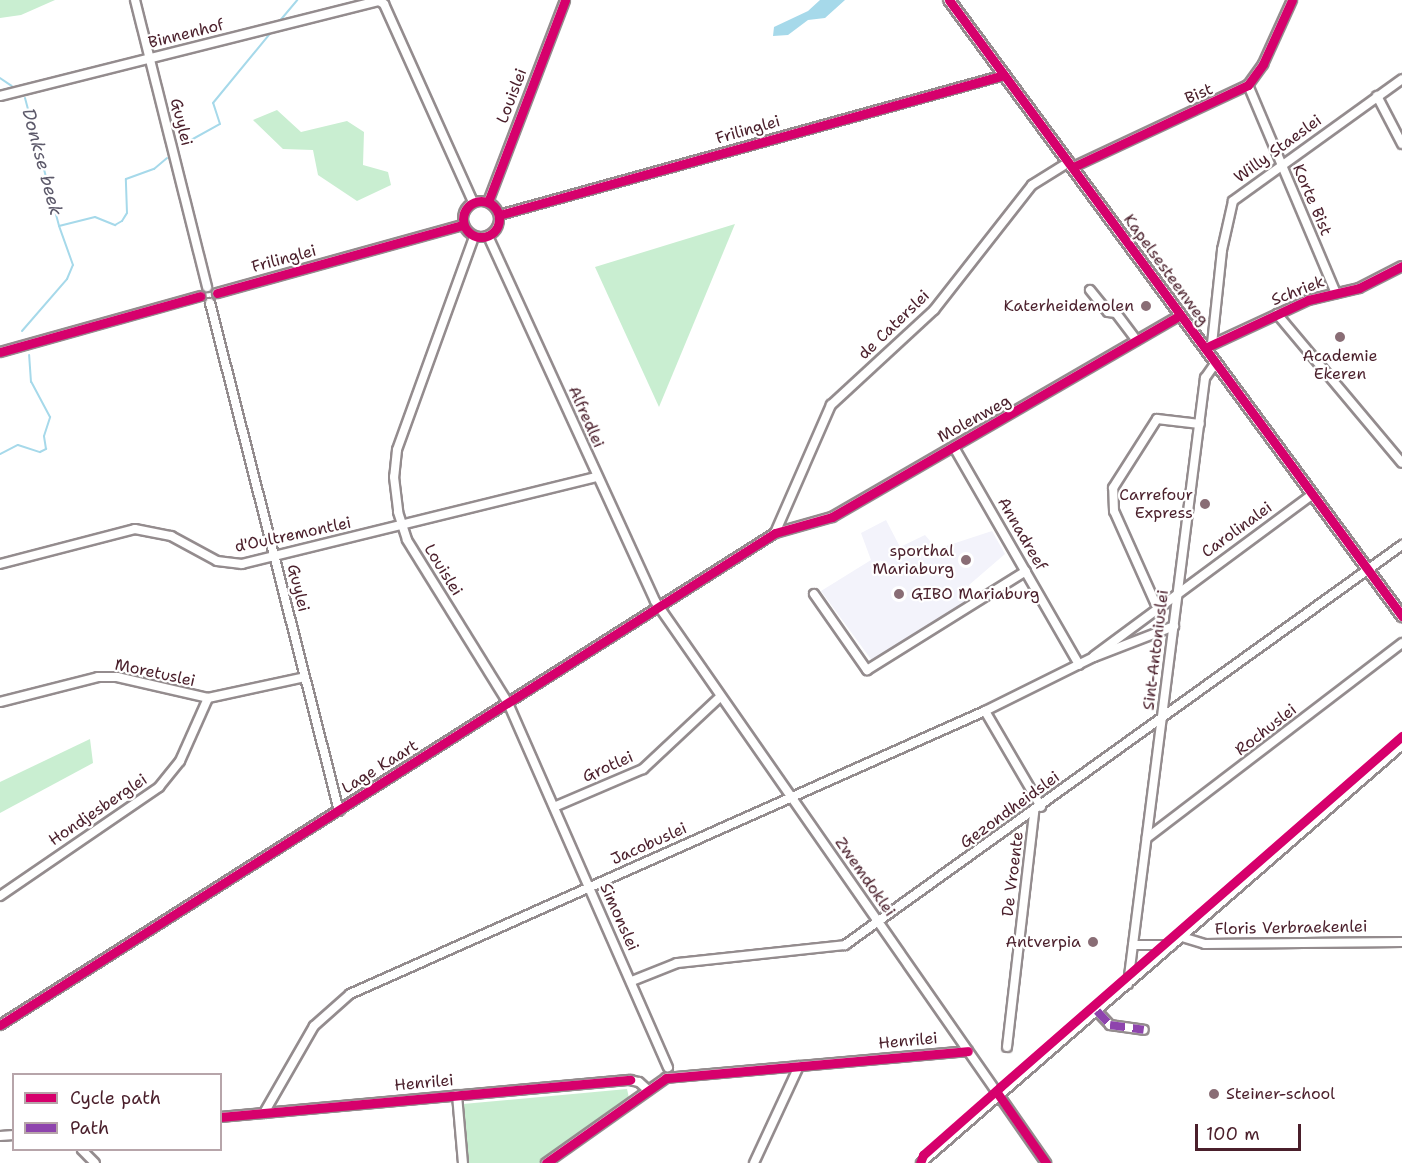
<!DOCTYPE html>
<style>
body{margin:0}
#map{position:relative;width:1402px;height:1163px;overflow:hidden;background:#fff;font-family:"Shantell Sans",sans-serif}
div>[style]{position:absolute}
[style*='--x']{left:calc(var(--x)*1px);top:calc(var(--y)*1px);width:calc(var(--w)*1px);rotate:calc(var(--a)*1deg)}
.built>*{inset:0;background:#f3f3fb}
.green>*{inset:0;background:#c9eed1}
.water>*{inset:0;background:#a6d9ea}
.stream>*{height:2px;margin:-1px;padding:0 1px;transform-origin:1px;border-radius:1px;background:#a6d9ea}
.roads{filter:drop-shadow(2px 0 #948c8e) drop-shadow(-2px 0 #948c8e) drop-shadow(0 2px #948c8e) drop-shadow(0 -2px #948c8e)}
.minor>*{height:8px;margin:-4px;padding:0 4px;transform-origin:4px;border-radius:4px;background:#fff}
.minor>.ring{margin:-4px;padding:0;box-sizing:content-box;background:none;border:8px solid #fff;border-radius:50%}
.major>*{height:10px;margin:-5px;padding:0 5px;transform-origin:5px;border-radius:5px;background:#fff}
.quiet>*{height:8px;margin-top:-4px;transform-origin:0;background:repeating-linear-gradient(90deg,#8e44ad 0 15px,transparent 0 23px)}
.cycleway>*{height:9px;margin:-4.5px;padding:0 4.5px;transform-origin:4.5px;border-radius:4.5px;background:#d6006c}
.cycleway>.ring{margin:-4.5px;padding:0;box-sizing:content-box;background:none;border:9px solid #d6006c;border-radius:50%}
.dots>*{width:16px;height:16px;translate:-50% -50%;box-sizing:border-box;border:3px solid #fff;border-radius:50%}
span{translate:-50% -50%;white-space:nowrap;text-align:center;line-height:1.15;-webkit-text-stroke:4.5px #fff;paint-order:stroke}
.street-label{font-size:16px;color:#4a1f2b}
.poi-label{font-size:16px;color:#4a1f2b}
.right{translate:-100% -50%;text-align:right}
.left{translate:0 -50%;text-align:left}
.water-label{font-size:18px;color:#5d5a6b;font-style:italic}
.legend{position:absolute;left:12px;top:1073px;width:210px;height:78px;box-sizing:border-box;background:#fff;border:2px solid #b7a5aa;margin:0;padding:8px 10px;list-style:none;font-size:18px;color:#4a1f2b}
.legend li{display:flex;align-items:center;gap:12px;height:30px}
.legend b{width:30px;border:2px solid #b7a5aa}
.scale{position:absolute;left:1195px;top:1124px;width:106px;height:27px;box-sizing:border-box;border:3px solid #4a1f2b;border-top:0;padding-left:8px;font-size:18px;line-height:21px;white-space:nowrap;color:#4a1f2b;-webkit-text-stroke:4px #fff;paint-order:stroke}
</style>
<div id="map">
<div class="built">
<i style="clip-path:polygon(886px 520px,900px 547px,925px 535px,937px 549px,992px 531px,1005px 554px,969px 585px,976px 598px,873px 662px,821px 591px,871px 560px,861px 533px)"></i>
</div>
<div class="green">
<i style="clip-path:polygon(0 0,55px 0,21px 15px,0 18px)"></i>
<i style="clip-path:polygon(277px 110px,301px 132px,347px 121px,364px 132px,363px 165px,388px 172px,391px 185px,357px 201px,318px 175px,313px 150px,283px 149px,253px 120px)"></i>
<i style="clip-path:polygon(735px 224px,659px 407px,595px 267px)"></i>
<i style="clip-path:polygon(90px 739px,93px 763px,0 813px,0 782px)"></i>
<i style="clip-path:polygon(627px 1089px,629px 1098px,539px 1163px,468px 1163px,463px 1104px)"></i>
</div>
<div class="water">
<i style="clip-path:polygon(820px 0,845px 0,825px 18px,808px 20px,788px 35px,773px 36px,774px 27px,808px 11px)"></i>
</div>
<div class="stream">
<i style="--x:278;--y:23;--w:30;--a:-50"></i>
<i style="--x:0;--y:78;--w:14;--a:34"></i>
<i style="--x:25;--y:98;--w:132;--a:75.1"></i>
<i style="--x:182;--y:145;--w:43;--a:-28.9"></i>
<i style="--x:220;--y:124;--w:22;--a:-108"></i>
<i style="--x:213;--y:103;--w:94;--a:-50.6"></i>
<i style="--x:22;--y:331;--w:69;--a:-49.1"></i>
<i style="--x:67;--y:279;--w:15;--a:-67"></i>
<i style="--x:73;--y:265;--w:41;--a:-109.7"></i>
<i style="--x:59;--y:226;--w:37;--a:-14"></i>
<i style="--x:95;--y:217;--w:22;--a:22"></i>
<i style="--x:115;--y:225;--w:8;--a:-30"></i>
<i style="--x:122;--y:221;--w:9;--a:-58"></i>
<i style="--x:127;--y:213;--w:34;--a:-92"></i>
<i style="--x:126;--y:179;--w:30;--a:-20"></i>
<i style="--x:154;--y:169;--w:17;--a:-40"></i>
<i style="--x:0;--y:454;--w:20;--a:-27"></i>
<i style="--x:18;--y:445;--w:23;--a:18"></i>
<i style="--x:40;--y:452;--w:7;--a:-27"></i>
<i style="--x:46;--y:449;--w:13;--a:-99"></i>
<i style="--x:44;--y:436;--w:20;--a:-72"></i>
<i style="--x:50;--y:417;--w:40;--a:-118"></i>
<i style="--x:31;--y:382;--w:27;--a:-94"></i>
</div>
<div class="roads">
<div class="minor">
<i style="--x:135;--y:0;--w:296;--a:75.9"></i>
<i style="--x:1248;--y:85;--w:226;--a:67.1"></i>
<i style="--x:0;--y:96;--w:391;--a:-14.1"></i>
<i style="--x:379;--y:1;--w:6;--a:31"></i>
<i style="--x:384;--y:4;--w:217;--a:65.8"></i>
<i style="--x:1377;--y:96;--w:54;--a:62.5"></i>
<i style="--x:1073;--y:167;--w:193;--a:-25.1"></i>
<i style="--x:1248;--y:85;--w:26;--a:-54"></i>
<i style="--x:1263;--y:64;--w:70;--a:-65.6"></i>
<i class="ring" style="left:463px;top:201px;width:28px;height:28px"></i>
<i style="--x:488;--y:202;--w:216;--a:-69.1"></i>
<i style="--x:499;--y:215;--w:524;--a:-15.49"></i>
<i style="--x:488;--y:236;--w:401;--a:65.4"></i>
<i style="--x:655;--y:601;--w:685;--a:55.17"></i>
<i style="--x:474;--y:237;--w:226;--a:109.9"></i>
<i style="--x:397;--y:450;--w:27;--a:96"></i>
<i style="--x:394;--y:477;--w:35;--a:83"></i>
<i style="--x:398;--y:512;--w:29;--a:72"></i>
<i style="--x:407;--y:540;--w:192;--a:58.2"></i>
<i style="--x:508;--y:703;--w:398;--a:66.3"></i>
<i style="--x:1090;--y:290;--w:28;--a:51"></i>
<i style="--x:1108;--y:312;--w:8;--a:7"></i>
<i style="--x:1116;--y:313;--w:34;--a:53"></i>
<i style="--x:217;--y:293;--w:255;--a:-15.5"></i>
<i style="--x:210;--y:303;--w:524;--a:75.75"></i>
<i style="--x:1277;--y:314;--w:194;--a:50"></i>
<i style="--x:1212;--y:344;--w:95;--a:-83.9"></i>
<i style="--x:1222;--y:250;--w:50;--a:-77.3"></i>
<i style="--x:1233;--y:201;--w:208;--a:-35.8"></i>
<i style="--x:1209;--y:346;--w:109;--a:-24.9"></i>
<i style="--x:1308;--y:300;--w:52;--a:-13.2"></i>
<i style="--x:1359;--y:288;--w:48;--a:-27.1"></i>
<i style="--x:0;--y:352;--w:208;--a:-15.6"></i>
<i style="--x:955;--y:449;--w:249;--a:60.1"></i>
<i style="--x:775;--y:533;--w:140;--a:-66.4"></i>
<i style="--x:831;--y:405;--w:140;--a:-42.7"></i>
<i style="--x:934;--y:310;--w:159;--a:-51.9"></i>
<i style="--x:1032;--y:185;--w:44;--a:-31.9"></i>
<i style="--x:0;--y:564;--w:139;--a:-14.5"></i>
<i style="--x:135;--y:529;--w:37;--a:11"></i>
<i style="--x:171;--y:536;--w:52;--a:28.5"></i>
<i style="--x:217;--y:561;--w:25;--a:7"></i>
<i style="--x:242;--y:564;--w:366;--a:-13.8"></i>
<i style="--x:814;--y:594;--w:93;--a:55.1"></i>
<i style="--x:867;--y:670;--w:187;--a:-31.9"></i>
<i style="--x:1157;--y:607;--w:105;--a:-114.1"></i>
<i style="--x:1114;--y:511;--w:23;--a:-92"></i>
<i style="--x:1113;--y:488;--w:82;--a:-57.5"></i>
<i style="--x:1157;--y:419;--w:43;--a:6.6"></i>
<i style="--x:1094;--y:656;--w:272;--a:-36.5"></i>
<i style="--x:0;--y:702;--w:101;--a:-14.3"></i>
<i style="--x:98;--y:677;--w:19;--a:0"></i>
<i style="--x:117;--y:677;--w:93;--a:13"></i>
<i style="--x:208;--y:698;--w:99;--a:-12.2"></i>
<i style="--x:985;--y:711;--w:111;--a:59.7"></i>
<i style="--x:554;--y:807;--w:97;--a:-23.1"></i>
<i style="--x:643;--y:769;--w:105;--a:-43.1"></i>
<i style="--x:1147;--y:838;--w:321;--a:-37.4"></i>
<i style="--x:0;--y:896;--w:193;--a:-34.4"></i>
<i style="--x:159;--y:787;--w:33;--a:-51"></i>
<i style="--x:180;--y:761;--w:69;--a:-66"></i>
<i style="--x:1182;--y:937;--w:24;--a:17"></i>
<i style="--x:1205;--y:944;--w:197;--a:-0.6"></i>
<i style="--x:1133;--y:945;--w:39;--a:0"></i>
<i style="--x:632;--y:981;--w:48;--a:-21.8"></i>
<i style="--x:677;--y:963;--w:169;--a:-6.1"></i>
<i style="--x:845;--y:945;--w:686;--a:-35.68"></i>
<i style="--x:1128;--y:984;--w:611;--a:-82.76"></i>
<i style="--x:1205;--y:378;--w:19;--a:-55"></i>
<i style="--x:1097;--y:1011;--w:19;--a:47"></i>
<i style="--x:1110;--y:1025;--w:34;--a:8"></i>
<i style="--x:0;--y:1025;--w:918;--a:-32.41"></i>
<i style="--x:775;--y:533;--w:59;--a:-15.7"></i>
<i style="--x:832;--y:517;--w:402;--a:-30.1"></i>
<i style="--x:1007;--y:1047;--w:237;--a:-83.4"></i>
<i style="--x:457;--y:1095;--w:68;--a:85"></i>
<i style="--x:264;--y:1113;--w:100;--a:-60.1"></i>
<i style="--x:314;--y:1026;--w:48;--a:-41.6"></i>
<i style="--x:350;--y:994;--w:695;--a:-24.02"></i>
<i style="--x:985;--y:711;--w:122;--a:-26.4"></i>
<i style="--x:1094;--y:657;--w:86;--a:-21.2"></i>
<i style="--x:220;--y:1117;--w:412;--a:-5.2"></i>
<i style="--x:630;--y:1080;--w:9;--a:13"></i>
<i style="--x:639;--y:1082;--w:12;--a:42"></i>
<i style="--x:0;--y:1136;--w:14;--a:-4"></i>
<i style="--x:82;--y:1150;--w:18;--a:45"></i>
<i style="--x:546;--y:1163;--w:147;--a:-35.3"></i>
<i style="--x:666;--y:1078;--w:303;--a:-5.1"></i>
<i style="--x:754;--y:1163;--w:107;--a:-65.1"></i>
<i style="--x:921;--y:1163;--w:637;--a:-40.99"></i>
</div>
<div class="major">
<i style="--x:949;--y:0;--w:765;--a:53.67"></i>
</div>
</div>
<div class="quiet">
<i style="--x:1097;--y:1011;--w:19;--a:47"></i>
<i style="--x:1110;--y:1025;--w:34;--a:8"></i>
</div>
<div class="cycleway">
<i style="--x:949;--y:0;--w:765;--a:53.67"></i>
<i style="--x:1073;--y:167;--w:193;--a:-25.1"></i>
<i style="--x:1248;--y:85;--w:26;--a:-54"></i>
<i style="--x:1263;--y:64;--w:70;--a:-65.6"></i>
<i class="ring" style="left:463px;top:201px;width:27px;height:27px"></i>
<i style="--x:488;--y:202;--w:216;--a:-69.1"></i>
<i style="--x:499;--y:215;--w:524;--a:-15.49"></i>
<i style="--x:217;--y:293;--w:255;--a:-15.5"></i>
<i style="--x:1205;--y:348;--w:114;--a:-25"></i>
<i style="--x:1308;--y:300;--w:52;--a:-13.2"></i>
<i style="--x:1359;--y:288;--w:48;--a:-27.1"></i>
<i style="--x:0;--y:352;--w:208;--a:-15.6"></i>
<i style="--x:0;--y:1025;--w:918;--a:-32.41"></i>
<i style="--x:775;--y:533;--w:59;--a:-15.7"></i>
<i style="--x:832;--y:517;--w:402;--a:-30.1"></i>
<i style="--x:996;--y:1091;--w:88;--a:55.2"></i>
<i style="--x:220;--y:1117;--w:412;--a:-5.2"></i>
<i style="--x:546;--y:1163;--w:147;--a:-35.3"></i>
<i style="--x:666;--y:1078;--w:303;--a:-5.1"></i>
<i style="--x:920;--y:1163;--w:9;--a:-69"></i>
<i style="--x:923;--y:1155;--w:103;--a:-41.4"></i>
<i style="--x:1000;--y:1087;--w:534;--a:-41.13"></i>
</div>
<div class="dots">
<i style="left:1146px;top:306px;background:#896d75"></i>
<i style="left:1340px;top:337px;background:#896d75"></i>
<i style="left:1205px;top:504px;background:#896d75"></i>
<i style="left:966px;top:560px;background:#896d75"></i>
<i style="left:899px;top:594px;background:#896d75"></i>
<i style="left:1093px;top:942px;background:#896d75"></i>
<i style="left:1214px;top:1094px;background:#896d75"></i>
</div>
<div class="street-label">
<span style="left:186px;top:34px;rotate:-14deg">Binnenhof</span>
<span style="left:1199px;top:94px;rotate:-23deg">Bist</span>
<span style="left:512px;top:96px;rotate:-69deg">Louislei</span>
<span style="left:181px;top:122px;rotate:76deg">Guylei</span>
<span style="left:748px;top:130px;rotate:-16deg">Frilinglei</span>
<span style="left:1278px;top:149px;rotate:-36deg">Willy Staeslei</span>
<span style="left:1312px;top:200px;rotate:67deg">Korte Bist</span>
<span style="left:284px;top:259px;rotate:-15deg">Frilinglei</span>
<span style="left:1166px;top:270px;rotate:54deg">Kapelsesteenweg</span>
<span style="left:1298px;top:291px;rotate:-21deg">Schriek</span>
<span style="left:894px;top:325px;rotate:-44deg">de Caterslei</span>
<span style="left:586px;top:417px;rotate:66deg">Alfredlei</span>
<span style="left:974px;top:419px;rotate:-29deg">Molenweg</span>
<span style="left:1237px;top:530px;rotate:-36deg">Carolinalei</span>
<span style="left:1022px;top:534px;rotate:60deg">Annadreef</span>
<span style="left:293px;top:535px;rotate:-12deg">d'Oultremontlei</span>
<span style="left:443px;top:570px;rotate:58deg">Louislei</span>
<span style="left:298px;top:588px;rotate:76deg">Guylei</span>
<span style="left:1156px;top:650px;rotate:-83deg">Sint-Antoniuslei</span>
<span style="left:155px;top:673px;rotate:12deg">Moretuslei</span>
<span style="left:1266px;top:730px;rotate:-38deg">Rochuslei</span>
<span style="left:380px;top:767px;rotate:-32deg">Lage Kaart</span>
<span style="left:608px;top:767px;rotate:-24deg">Grotlei</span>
<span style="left:98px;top:810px;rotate:-34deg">Hondjesberglei</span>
<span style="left:1010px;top:810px;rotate:-36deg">Gezondheidslei</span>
<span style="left:649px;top:844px;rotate:-24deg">Jacobuslei</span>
<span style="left:1013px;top:874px;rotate:-83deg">De Vroente</span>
<span style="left:865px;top:877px;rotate:55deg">Zwemdoklei</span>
<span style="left:619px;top:917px;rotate:66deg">Simonslei</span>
<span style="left:1291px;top:928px;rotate:-1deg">Floris Verbraekenlei</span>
<span style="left:908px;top:1041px;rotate:-5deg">Henrilei</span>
<span style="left:424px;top:1083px;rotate:-5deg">Henrilei</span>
</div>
<div class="poi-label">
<span class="right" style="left:1134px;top:306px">Katerheidemolen</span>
<span style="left:1340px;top:365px">Academie<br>Ekeren</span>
<span class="right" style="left:1193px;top:504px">Carrefour<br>Express</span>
<span class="right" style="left:954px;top:560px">sporthal<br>Mariaburg</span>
<span class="left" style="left:911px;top:594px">GIBO Mariaburg</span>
<span class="right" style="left:1081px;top:942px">Antverpia</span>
<span class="left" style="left:1226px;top:1094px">Steiner-school</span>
</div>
<div class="water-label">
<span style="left:42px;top:162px;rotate:75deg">Donkse beek</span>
</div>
<ul class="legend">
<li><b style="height:8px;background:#d6006c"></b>Cycle path</li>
<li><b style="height:8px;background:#8e44ad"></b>Path</li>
</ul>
<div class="scale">100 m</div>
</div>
